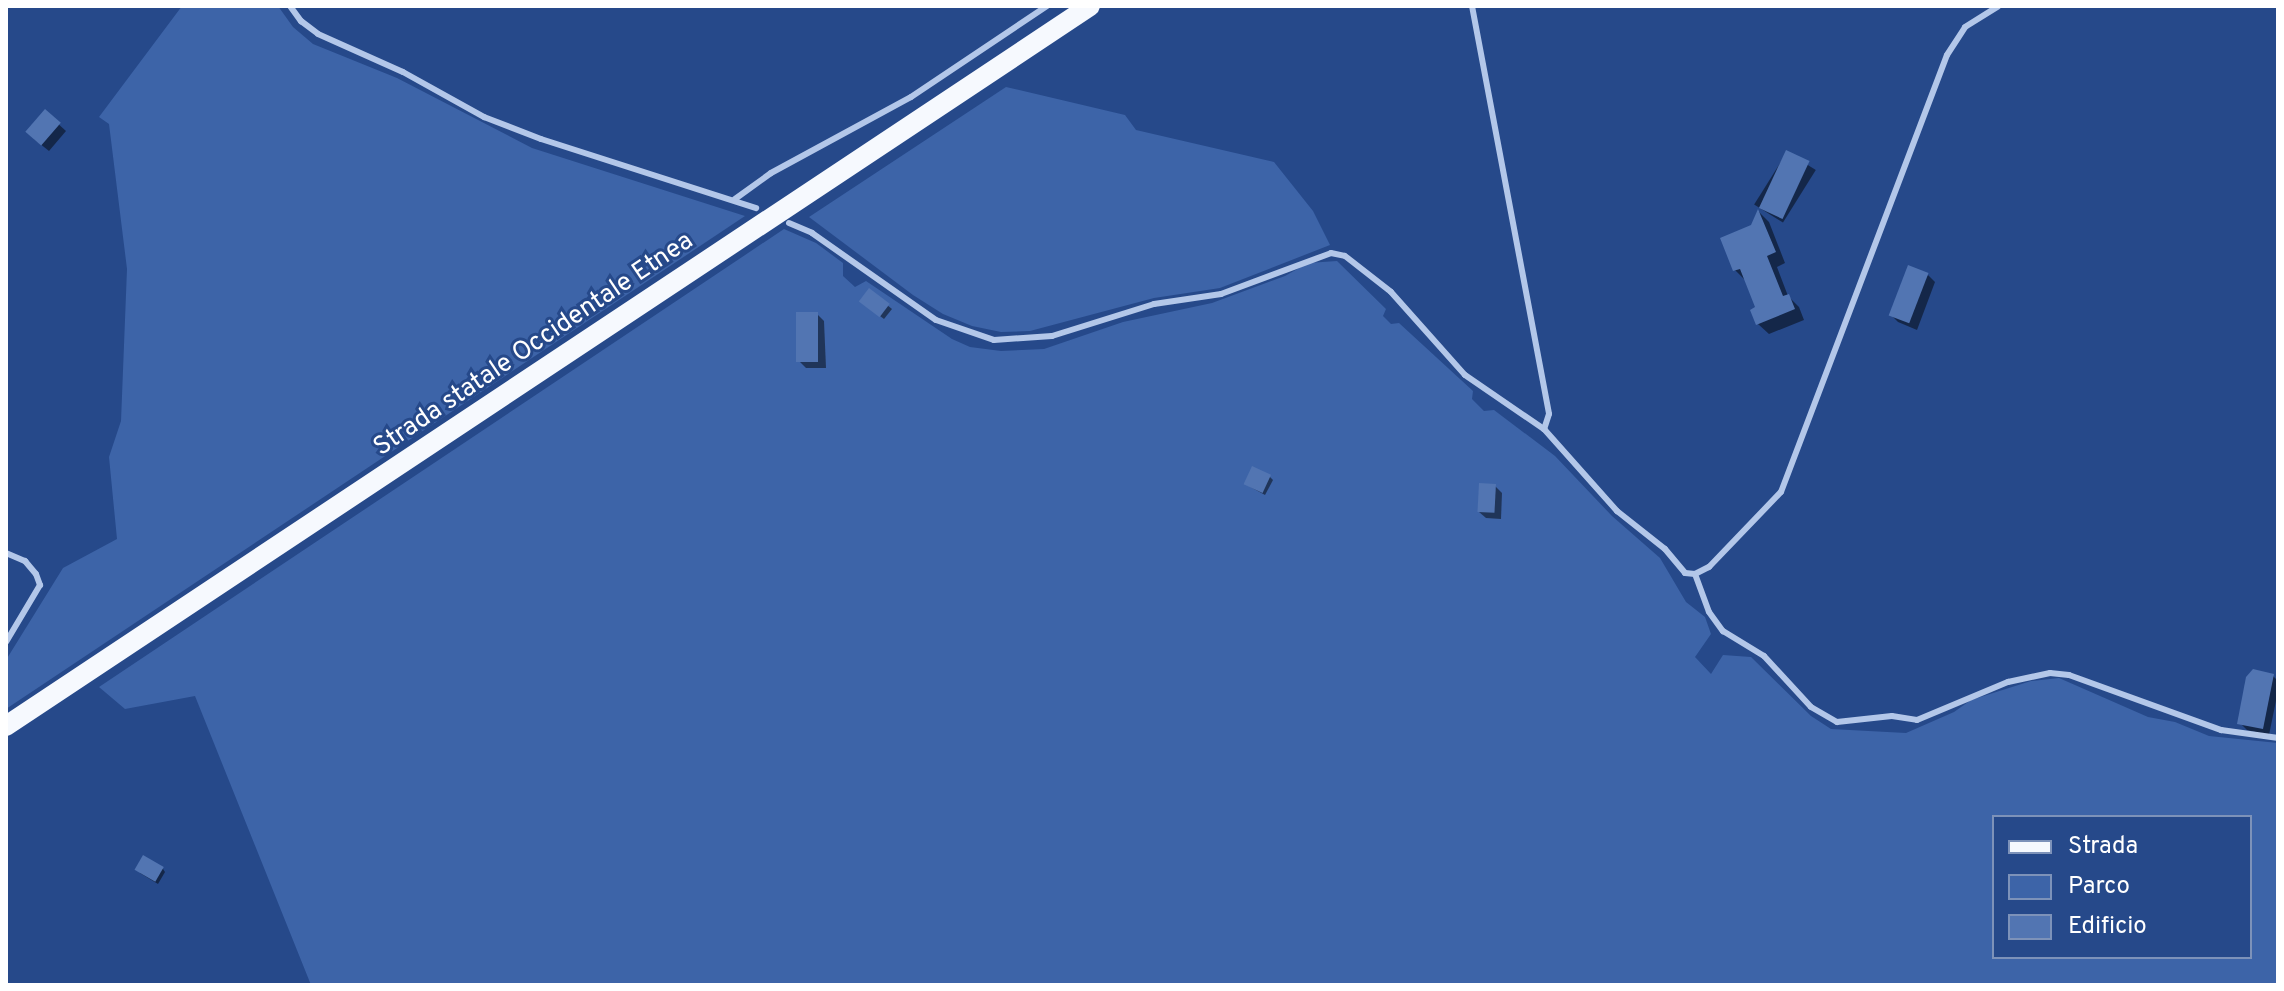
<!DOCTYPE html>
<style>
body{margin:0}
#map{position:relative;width:2284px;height:991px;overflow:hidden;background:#26498a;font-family:Overpass,sans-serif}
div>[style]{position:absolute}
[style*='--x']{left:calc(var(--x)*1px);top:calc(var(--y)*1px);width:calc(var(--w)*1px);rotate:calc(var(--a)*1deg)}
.green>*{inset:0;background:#3d64a8}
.shadow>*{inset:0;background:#0007;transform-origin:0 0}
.building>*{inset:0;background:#5275b2;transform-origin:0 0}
.service>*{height:6px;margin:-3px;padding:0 3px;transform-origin:3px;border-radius:3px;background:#b3c7e9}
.primary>*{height:20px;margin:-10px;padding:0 10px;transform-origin:10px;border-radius:10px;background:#f6f9fe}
span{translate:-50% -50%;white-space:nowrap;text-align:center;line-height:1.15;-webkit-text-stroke:6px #26498a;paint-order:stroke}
.street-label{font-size:26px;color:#fff}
.frame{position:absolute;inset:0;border:8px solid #fff;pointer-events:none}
.legend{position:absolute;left:1992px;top:815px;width:260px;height:144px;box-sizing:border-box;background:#26498a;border:2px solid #7d92b9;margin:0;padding:10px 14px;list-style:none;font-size:24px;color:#fff}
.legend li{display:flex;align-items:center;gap:16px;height:40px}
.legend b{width:40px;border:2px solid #7d92b9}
</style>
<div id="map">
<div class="green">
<i style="clip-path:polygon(182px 6px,278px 6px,293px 27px,313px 44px,397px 78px,532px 148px,745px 216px,6px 709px,6px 660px,63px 568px,117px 539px,109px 457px,121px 421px,127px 269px,109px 124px,99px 117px)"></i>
<i style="clip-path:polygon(1006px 87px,1125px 115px,1136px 130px,1274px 162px,1313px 211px,1330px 245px,1220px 288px,1154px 298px,1030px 331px,1001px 332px,972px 326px,943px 314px,913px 295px,809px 217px)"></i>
<i style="clip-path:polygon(evenodd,784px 229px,816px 243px,843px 263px,843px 276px,855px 287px,866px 281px,952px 339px,970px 347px,1001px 351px,1044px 349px,1123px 322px,1212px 303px,1285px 276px,1308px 263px,1337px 261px,1386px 309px,1383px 316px,1391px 324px,1399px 323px,1473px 391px,1472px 399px,1484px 411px,1494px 410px,1555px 456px,1612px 516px,1660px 558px,1686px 602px,1705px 617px,1711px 634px,1695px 657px,1711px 674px,1723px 655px,1751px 657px,1811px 716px,1831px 729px,1906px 733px,1954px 712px,1971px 700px,2031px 681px,2059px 678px,2148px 717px,2175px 722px,2209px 736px,2278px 743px,2278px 985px,311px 985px,195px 696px,125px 709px,99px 687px,784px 229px,1994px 817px,2250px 817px,2250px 957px,1994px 957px,1994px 817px)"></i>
</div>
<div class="shadow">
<i style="clip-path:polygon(45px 112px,66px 131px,49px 151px,34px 139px)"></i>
<i style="left:1787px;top:152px;width:34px;height:62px;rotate:32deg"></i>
<i style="clip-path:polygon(1759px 212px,1769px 222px,1785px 263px,1777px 267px,1788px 296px,1799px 307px,1804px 320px,1769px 334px,1758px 324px,1758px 308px,1746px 281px,1735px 270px)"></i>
<i style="clip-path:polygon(1928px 275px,1935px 282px,1917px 330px,1898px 322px,1891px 315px)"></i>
<i style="clip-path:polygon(870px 291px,892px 309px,884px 319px,864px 304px)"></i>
<i style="clip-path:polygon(817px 314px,824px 321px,826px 368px,806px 368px,799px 361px)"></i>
<i style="clip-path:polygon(1270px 477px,1273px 480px,1265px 495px,1245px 484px)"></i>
<i style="clip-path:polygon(1495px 486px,1502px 493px,1501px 519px,1486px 518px,1479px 512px)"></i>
<i style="clip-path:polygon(2273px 676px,2278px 681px,2278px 691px,2269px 735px,2247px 730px,2240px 723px)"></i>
<i style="clip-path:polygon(163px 869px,165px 872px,158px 884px,140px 873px)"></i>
</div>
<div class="building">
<i style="left:45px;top:109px;width:21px;height:30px;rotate:41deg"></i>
<i style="left:1786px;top:150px;width:26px;height:64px;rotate:25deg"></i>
<i style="clip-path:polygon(1758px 209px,1776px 252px,1767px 256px,1783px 296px,1789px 294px,1795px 309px,1756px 325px,1750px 310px,1755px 307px,1740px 269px,1733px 271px,1720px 238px,1751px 225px)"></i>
<i style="left:1908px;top:265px;width:22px;height:54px;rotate:21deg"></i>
<i style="left:869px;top:288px;width:26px;height:17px;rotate:37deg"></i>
<i style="left:796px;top:312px;width:22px;height:50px"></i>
<i style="left:1252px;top:466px;width:21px;height:20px;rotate:25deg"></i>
<i style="left:1479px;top:483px;width:17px;height:29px;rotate:3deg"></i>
<i style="clip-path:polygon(2253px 669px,2274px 674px,2263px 729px,2237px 724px,2246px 677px)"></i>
<i style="left:143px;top:855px;width:24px;height:17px;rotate:30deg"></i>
</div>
<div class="service">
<i style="--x:290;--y:6;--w:19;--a:54"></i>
<i style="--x:301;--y:21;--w:21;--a:37"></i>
<i style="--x:318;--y:34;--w:93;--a:24.1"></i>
<i style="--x:403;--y:72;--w:93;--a:29.1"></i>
<i style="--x:484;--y:117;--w:61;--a:21.1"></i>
<i style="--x:541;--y:139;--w:226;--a:17.8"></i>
<i style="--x:1472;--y:6;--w:415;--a:79.3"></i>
<i style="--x:1549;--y:414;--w:16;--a:108"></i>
<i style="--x:735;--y:199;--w:44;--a:-35.8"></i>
<i style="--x:771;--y:173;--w:159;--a:-28.5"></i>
<i style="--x:911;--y:97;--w:164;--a:-33.8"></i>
<i style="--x:789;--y:223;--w:25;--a:23"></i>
<i style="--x:812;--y:233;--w:151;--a:35.1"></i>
<i style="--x:936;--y:320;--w:61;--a:19"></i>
<i style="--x:994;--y:340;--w:58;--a:-3.9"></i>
<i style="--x:1052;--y:336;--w:107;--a:-17.4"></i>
<i style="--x:1154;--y:304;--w:68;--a:-8.5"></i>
<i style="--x:1221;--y:294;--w:117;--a:-20.4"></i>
<i style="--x:1331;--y:253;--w:14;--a:12"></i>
<i style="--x:1345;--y:256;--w:58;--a:38"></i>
<i style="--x:1391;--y:292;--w:111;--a:48.3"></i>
<i style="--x:1465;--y:375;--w:96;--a:34.4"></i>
<i style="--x:1544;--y:429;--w:110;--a:48.3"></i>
<i style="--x:1617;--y:511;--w:61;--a:38.4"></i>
<i style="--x:1665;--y:549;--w:31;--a:50"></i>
<i style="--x:1685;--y:573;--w:10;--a:6"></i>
<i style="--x:1695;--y:574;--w:16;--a:-27"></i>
<i style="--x:1709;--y:567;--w:104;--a:-46.2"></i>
<i style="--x:1781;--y:492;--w:467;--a:-69.2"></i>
<i style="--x:1947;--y:55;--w:33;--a:-57"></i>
<i style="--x:1965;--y:27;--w:39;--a:-32"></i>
<i style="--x:6;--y:553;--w:21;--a:23"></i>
<i style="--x:25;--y:561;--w:17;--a:50"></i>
<i style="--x:36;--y:574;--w:12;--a:70"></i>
<i style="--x:40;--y:585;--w:66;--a:120.8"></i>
<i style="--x:1695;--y:574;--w:40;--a:69.8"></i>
<i style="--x:1709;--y:612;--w:24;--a:54"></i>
<i style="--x:1723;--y:631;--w:48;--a:31.4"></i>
<i style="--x:1764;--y:656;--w:69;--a:47.3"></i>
<i style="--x:1811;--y:707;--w:30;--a:30"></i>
<i style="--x:1837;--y:722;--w:55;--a:-6.2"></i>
<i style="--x:1892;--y:716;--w:25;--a:9"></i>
<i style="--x:1917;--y:720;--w:99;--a:-22.7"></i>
<i style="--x:2008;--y:682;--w:43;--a:-12.1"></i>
<i style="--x:2050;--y:673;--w:19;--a:6"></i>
<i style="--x:2069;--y:675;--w:162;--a:19.9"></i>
<i style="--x:2221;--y:730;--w:58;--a:8"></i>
</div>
<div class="primary">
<i style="--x:6;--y:726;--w:1301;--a:-33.59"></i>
</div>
<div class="street-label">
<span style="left:534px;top:345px;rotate:-34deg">Strada statale Occidentale Etnea</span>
</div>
<div class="frame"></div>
<ul class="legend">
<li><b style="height:10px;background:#f6f9fe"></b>Strada</li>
<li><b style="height:22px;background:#3d64a8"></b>Parco</li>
<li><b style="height:22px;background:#5275b2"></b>Edificio</li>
</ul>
</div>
